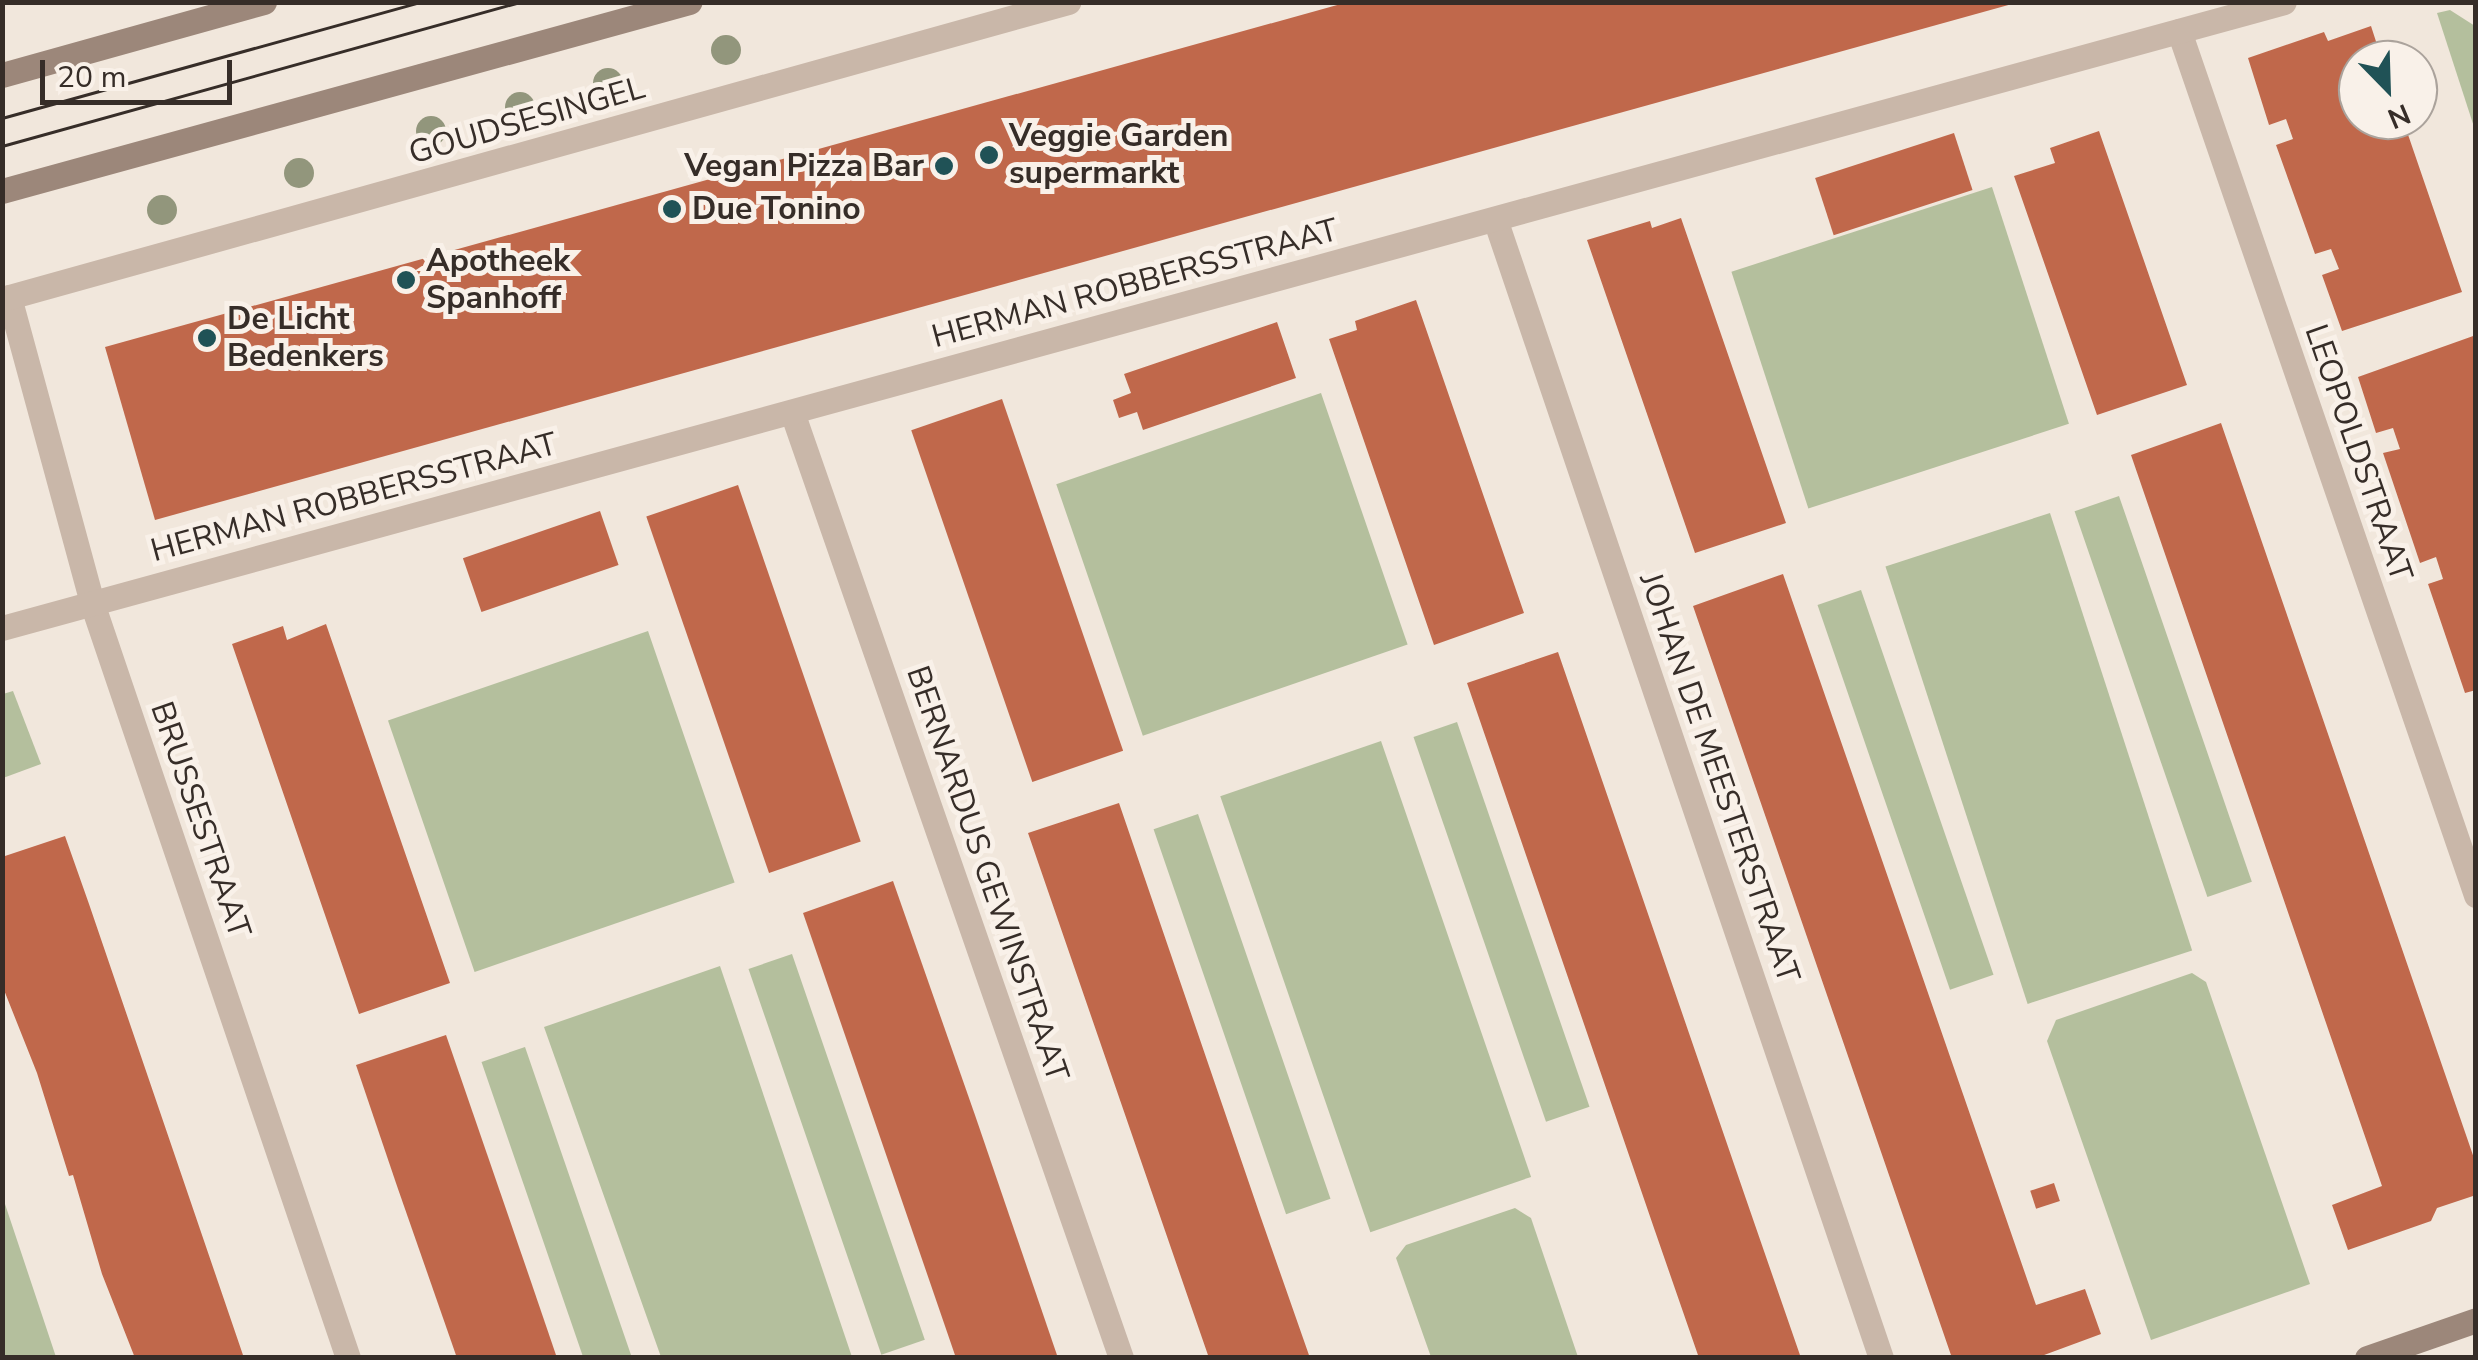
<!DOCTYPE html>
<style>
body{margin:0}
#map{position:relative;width:2478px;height:1360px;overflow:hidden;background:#f1e7dc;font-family:"Nunito Sans",sans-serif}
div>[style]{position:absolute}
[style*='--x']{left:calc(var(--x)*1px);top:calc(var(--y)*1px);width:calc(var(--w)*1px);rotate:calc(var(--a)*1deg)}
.green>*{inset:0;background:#b4bf9d;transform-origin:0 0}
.building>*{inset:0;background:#c0684b;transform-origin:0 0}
.street>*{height:25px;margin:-12.5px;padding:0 12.5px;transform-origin:12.5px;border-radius:12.5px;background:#c9b7a9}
.secondary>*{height:25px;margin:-12.5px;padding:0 12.5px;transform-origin:12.5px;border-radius:12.5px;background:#9c877a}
.tram>*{height:2.5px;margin:-1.25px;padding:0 1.25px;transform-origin:1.25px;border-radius:1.25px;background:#362d28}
.trees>*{width:30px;height:30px;margin:-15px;border-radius:50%;background:#92967c}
.dots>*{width:28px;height:28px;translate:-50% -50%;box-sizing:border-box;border:5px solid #f9f1e9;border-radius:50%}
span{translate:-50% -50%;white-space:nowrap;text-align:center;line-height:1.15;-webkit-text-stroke:10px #f9f1e9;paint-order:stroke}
.street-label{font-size:32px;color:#362d28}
.poi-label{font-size:32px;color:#362d28;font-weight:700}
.left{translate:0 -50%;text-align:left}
.right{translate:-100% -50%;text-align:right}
.frame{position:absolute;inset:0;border:5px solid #362d28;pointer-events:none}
.north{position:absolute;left:2338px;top:40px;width:100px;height:100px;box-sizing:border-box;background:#f9f1e9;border:2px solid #aba39c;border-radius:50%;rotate:157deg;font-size:28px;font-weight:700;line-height:40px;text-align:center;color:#362d28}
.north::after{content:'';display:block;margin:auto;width:35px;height:45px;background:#205256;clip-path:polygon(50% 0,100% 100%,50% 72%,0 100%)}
.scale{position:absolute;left:40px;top:60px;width:192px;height:45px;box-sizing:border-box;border:5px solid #362d28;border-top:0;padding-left:12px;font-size:30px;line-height:35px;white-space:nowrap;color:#362d28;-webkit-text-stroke:8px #f9f1e9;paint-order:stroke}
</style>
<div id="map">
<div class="green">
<i style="clip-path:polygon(2450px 10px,2475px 26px,2475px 130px,2437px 13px)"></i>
<i style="left:1992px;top:187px;width:249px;height:274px;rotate:72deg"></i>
<i style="left:1321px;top:393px;width:266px;height:280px;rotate:71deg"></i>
<i style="left:2119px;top:496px;width:408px;height:47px;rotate:71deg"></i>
<i style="left:2050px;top:513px;width:460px;height:173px;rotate:72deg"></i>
<i style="left:1861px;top:590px;width:407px;height:46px;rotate:71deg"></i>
<i style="left:648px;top:631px;width:266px;height:275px;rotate:71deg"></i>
<i style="clip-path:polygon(13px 691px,41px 764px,3px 778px,3px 694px)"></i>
<i style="left:1457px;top:722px;width:407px;height:46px;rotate:71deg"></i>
<i style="left:1381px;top:741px;width:461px;height:170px;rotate:71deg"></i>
<i style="left:1198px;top:814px;width:407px;height:47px;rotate:71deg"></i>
<i style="left:792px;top:954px;width:408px;height:46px;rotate:71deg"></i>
<i style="clip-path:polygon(720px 966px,852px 1357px,661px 1357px,544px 1027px)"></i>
<i style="clip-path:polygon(2192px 973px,2206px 982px,2310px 1284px,2151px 1340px,2047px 1041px,2056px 1020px)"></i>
<i style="left:525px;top:1047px;width:328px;height:46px;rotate:71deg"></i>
<i style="clip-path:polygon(2px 1198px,3px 1198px,56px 1357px,3px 1357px)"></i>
<i style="clip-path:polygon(1515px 1208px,1531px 1218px,1578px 1357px,1431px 1357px,1396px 1258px,1406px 1245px)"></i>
</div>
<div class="building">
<i style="clip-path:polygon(1348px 2px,2012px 4px,155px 520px,105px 347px)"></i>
<i style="clip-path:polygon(2371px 26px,2382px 60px,2358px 60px,2358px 120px,2403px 120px,2462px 292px,2342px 331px,2322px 275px,2339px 269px,2331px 249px,2315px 254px,2276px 145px,2293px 139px,2286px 119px,2269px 125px,2248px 58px,2324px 32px,2328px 41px)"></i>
<i style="clip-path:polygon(2099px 131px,2187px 385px,2097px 415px,2014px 176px,2055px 163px,2050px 148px)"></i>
<i style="left:1954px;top:133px;width:60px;height:146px;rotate:72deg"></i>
<i style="clip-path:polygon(1681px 218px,1786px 523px,1695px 553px,1587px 240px,1650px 221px,1652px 228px)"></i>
<i style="clip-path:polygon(1416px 300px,1524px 613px,1434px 645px,1329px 339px,1357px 330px,1355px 321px)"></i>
<i style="clip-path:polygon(1277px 322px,1296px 378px,1143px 430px,1137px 412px,1119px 418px,1113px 400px,1131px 393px,1124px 374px)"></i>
<i style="clip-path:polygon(2476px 335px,2476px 690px,2465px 693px,2428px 584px,2443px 579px,2436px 557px,2420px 563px,2383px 453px,2400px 449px,2393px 428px,2376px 433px,2358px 377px)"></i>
<i style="left:1002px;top:399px;width:372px;height:96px;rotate:71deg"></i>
<i style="clip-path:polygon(2221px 423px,2476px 1164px,2476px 1195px,2437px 1208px,2431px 1221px,2348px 1250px,2332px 1205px,2382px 1186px,2131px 455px)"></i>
<i style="left:738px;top:485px;width:377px;height:97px;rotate:71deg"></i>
<i style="left:600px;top:511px;width:57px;height:145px;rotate:71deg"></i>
<i style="clip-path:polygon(1783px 574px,2036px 1305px,2085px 1289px,2101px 1334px,2036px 1358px,1952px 1358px,1693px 606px)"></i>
<i style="clip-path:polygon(326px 624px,450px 983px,359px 1014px,232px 644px,283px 626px,287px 640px)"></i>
<i style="clip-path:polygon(1558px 652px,1746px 1199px,1801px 1358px,1699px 1358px,1655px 1231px,1467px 683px)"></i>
<i style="clip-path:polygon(1119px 803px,1261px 1218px,1310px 1358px,1209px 1358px,1192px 1309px,1028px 833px)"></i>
<i style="clip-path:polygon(65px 836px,89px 904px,244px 1358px,135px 1358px,102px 1274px,73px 1175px,69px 1176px,37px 1073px,2px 985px,2px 857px)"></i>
<i style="clip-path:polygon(893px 881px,976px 1118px,1058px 1358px,956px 1358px,803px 913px)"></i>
<i style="clip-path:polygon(446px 1035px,528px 1273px,557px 1358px,457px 1358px,397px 1186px,356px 1065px)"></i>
<i style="left:2054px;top:1183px;width:19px;height:25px;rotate:72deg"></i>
</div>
<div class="street">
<i style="--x:2179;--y:31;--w:914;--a:71.03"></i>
<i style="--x:1495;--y:219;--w:1203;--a:71.28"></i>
<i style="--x:9;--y:297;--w:317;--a:74.8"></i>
<i style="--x:92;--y:603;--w:797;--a:71.27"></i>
<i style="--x:2;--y:299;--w:1107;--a:-15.57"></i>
<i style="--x:792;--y:412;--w:1002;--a:70.82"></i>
<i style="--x:2;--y:628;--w:2366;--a:-15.34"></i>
</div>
<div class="secondary">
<i style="--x:2;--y:75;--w:272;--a:-15.6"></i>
<i style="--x:2;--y:191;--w:713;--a:-15.38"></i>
<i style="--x:2367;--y:1358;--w:115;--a:-19.2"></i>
</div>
<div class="tram">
<i style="--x:2;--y:118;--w:435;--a:-15.5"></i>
<i style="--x:2;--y:146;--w:538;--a:-15.54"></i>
</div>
<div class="trees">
<i style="left:726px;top:50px"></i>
<i style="left:608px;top:83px"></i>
<i style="left:520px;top:107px"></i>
<i style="left:431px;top:131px"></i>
<i style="left:299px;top:173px"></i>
<i style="left:162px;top:210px"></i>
</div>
<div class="dots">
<i style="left:989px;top:155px;background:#205256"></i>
<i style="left:944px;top:166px;background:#205256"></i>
<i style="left:672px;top:209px;background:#205256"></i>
<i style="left:406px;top:280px;background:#205256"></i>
<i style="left:207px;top:338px;background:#205256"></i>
</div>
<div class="street-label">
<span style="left:527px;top:121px;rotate:-16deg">GOUDSESINGEL</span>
<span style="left:1135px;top:284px;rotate:-15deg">HERMAN ROBBERSSTRAAT</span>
<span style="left:2358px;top:453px;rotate:71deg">LEOPOLDSTRAAT</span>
<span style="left:354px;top:498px;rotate:-15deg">HERMAN ROBBERSSTRAAT</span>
<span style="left:1719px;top:778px;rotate:71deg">JOHAN DE MEESTERSTRAAT</span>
<span style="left:200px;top:820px;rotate:71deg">BRUSSESTRAAT</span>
<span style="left:987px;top:874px;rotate:71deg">BERNARDUS GEWINSTRAAT</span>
</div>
<div class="poi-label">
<span class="left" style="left:1009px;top:155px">Veggie Garden<br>supermarkt</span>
<span class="right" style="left:924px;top:166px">Vegan Pizza Bar</span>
<span class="left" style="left:692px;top:209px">Due Tonino</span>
<span class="left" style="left:426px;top:280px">Apotheek<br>Spanhoff</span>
<span class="left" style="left:227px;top:338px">De Licht<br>Bedenkers</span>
</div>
<div class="frame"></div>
<div class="north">N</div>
<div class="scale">20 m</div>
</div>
